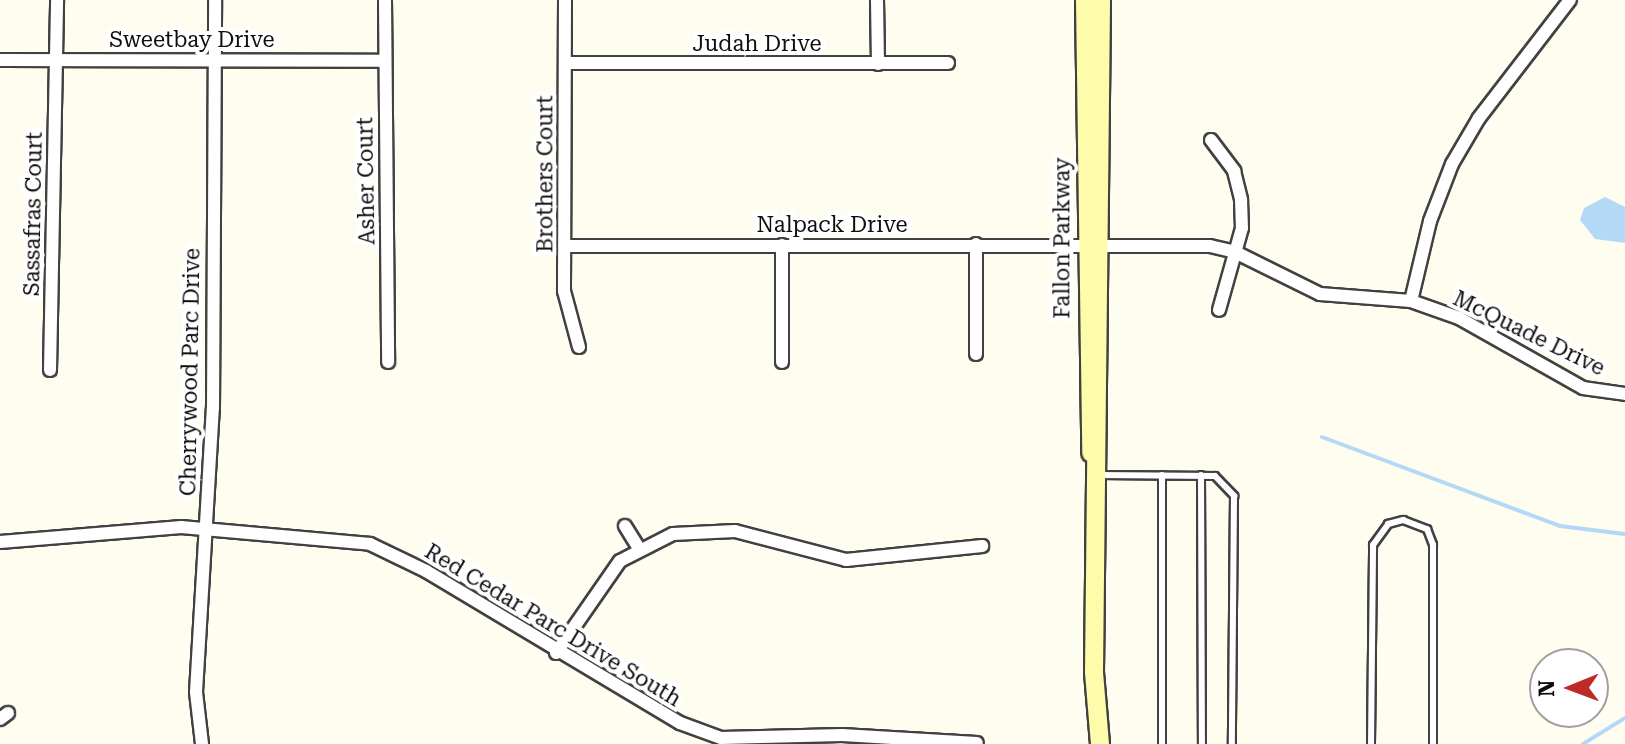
<!DOCTYPE html>
<style>
body{margin:0}
#map{position:relative;width:1625px;height:744px;overflow:hidden;background:#fffdef;font-family:"Roboto Serif",serif}
div>[style]{position:absolute}
[style*='--x']{left:calc(var(--x)*1px);top:calc(var(--y)*1px);width:calc(var(--w)*1px);rotate:calc(var(--a)*1deg)}
.water>*{inset:0;background:#b4d9f6}
.stream>*{height:4px;margin:-2px;padding:0 2px;transform-origin:2px;border-radius:2px;background:#b4d9f6}
.roads{filter:drop-shadow(2px 0 #414141) drop-shadow(-2px 0 #414141) drop-shadow(0 2px #414141) drop-shadow(0 -2px #414141)}
.lane>*{height:6px;margin:-3px;padding:0 3px;transform-origin:3px;border-radius:3px;background:#fff}
.street>*{height:12px;margin:-6px;padding:0 6px;transform-origin:6px;border-radius:6px;background:#fff}
.secondary>*{height:18px;margin:-9px;padding:0 9px;transform-origin:9px;border-radius:9px;background:#fefbab}
span{translate:-50% -50%;white-space:nowrap;text-align:center;line-height:1.15;-webkit-text-stroke:8px #fff;paint-order:stroke}
.street-label{font-size:22px;color:#0e0e0e}
.north{position:absolute;left:1529px;top:648px;width:80px;height:80px;box-sizing:border-box;background:#fff;border:2px solid #9f9f9f;border-radius:50%;rotate:269deg;font-size:22px;font-weight:700;line-height:32px;text-align:center;color:#0e0e0e}
.north::after{content:'';display:block;margin:auto;width:28px;height:36px;background:#be2a27;clip-path:polygon(50% 0,100% 100%,50% 72%,0 100%)}
</style>
<div id="map">
<div class="water">
<i style="clip-path:polygon(1605px 197px,1625px 207px,1625px 243px,1595px 239px,1580px 220px,1584px 208px)"></i>
</div>
<div class="stream">
<i style="--x:1322;--y:437;--w:254;--a:20.5"></i>
<i style="--x:1560;--y:526;--w:65;--a:7"></i>
<i style="--x:1583;--y:744;--w:49;--a:-31.8"></i>
</div>
<div class="roads">
<div class="lane">
<i style="--x:1099;--y:475;--w:116;--a:0.5"></i>
<i style="--x:1215;--y:476;--w:28;--a:46"></i>
<i style="--x:1234;--y:496;--w:248;--a:90.5"></i>
<i style="--x:1162;--y:475;--w:269;--a:90"></i>
<i style="--x:1201;--y:475;--w:269;--a:89.8"></i>
<i style="--x:1371;--y:744;--w:199;--a:-89.4"></i>
<i style="--x:1373;--y:545;--w:26;--a:-54"></i>
<i style="--x:1388;--y:524;--w:16;--a:-15"></i>
<i style="--x:1403;--y:520;--w:26;--a:21"></i>
<i style="--x:1427;--y:529;--w:17;--a:69"></i>
<i style="--x:1433;--y:545;--w:199;--a:90"></i>
</div>
<div class="street">
<i style="--x:385;--y:0;--w:362;--a:89.5"></i>
<i style="--x:565;--y:0;--w:291;--a:90.2"></i>
<i style="--x:564;--y:291;--w:58;--a:75"></i>
<i style="--x:877;--y:0;--w:64;--a:89.1"></i>
<i style="--x:0;--y:60;--w:384;--a:0.1"></i>
<i style="--x:566;--y:63;--w:382;--a:0"></i>
<i style="--x:1211;--y:140;--w:39;--a:53"></i>
<i style="--x:1234;--y:171;--w:30;--a:76"></i>
<i style="--x:1241;--y:200;--w:28;--a:88"></i>
<i style="--x:1242;--y:228;--w:85;--a:105.7"></i>
<i style="--x:565;--y:246;--w:645;--a:0"></i>
<i style="--x:1210;--y:246;--w:26;--a:13"></i>
<i style="--x:1235;--y:252;--w:95;--a:26.3"></i>
<i style="--x:1320;--y:294;--w:91;--a:4.4"></i>
<i style="--x:1411;--y:301;--w:51;--a:19.5"></i>
<i style="--x:1459;--y:318;--w:142;--a:29.4"></i>
<i style="--x:1583;--y:388;--w:42;--a:8.1"></i>
<i style="--x:1411;--y:301;--w:82;--a:-76.6"></i>
<i style="--x:1430;--y:221;--w:61;--a:-68.9"></i>
<i style="--x:1452;--y:164;--w:53;--a:-59.6"></i>
<i style="--x:1479;--y:118;--w:149;--a:-52.4"></i>
<i style="--x:976;--y:354;--w:110;--a:-90"></i>
<i style="--x:782;--y:362;--w:117;--a:-90"></i>
<i style="--x:50;--y:370;--w:370;--a:-88.9"></i>
<i style="--x:625;--y:526;--w:26;--a:58"></i>
<i style="--x:0;--y:542;--w:182;--a:-4.7"></i>
<i style="--x:181;--y:527;--w:190;--a:5.1"></i>
<i style="--x:370;--y:544;--w:62;--a:25.7"></i>
<i style="--x:426;--y:571;--w:296;--a:30.9"></i>
<i style="--x:680;--y:723;--w:44;--a:20.1"></i>
<i style="--x:721;--y:738;--w:121;--a:-1.4"></i>
<i style="--x:842;--y:735;--w:135;--a:3.4"></i>
<i style="--x:556;--y:653;--w:112;--a:-55.2"></i>
<i style="--x:620;--y:561;--w:59;--a:-27"></i>
<i style="--x:673;--y:534;--w:62;--a:-2.8"></i>
<i style="--x:735;--y:531;--w:115;--a:14.6"></i>
<i style="--x:846;--y:560;--w:137;--a:-5.9"></i>
<i style="--x:0;--y:719;--w:10;--a:-37"></i>
<i style="--x:202;--y:744;--w:52;--a:-96.6"></i>
<i style="--x:196;--y:692;--w:285;--a:-86.6"></i>
<i style="--x:213;--y:408;--w:408;--a:-89.7"></i>
</div>
<div class="secondary">
<i style="--x:1085;--y:0;--w:453;--a:89.2"></i>
<i style="--x:1100;--y:744;--w:72;--a:-94.8"></i>
<i style="--x:1094;--y:672;--w:672;--a:-89.4"></i>
</div>
</div>
<div class="street-label">
<span style="left:192px;top:40px">Sweetbay Drive</span>
<span style="left:757px;top:44px">Judah Drive</span>
<span style="left:545px;top:174px;rotate:-90deg">Brothers Court</span>
<span style="left:366px;top:181px;rotate:-91deg">Asher Court</span>
<span style="left:33px;top:214px;rotate:-89deg">Sassafras Court</span>
<span style="left:832px;top:225px">Nalpack Drive</span>
<span style="left:1062px;top:238px;rotate:-90deg">Fallon Parkway</span>
<span style="left:1529px;top:333px;rotate:26deg">McQuade Drive</span>
<span style="left:190px;top:372px;rotate:-89deg">Cherrywood Parc Drive</span>
<span style="left:553px;top:625px;rotate:31deg">Red Cedar Parc Drive South</span>
</div>
<div class="north">N</div>
</div>
